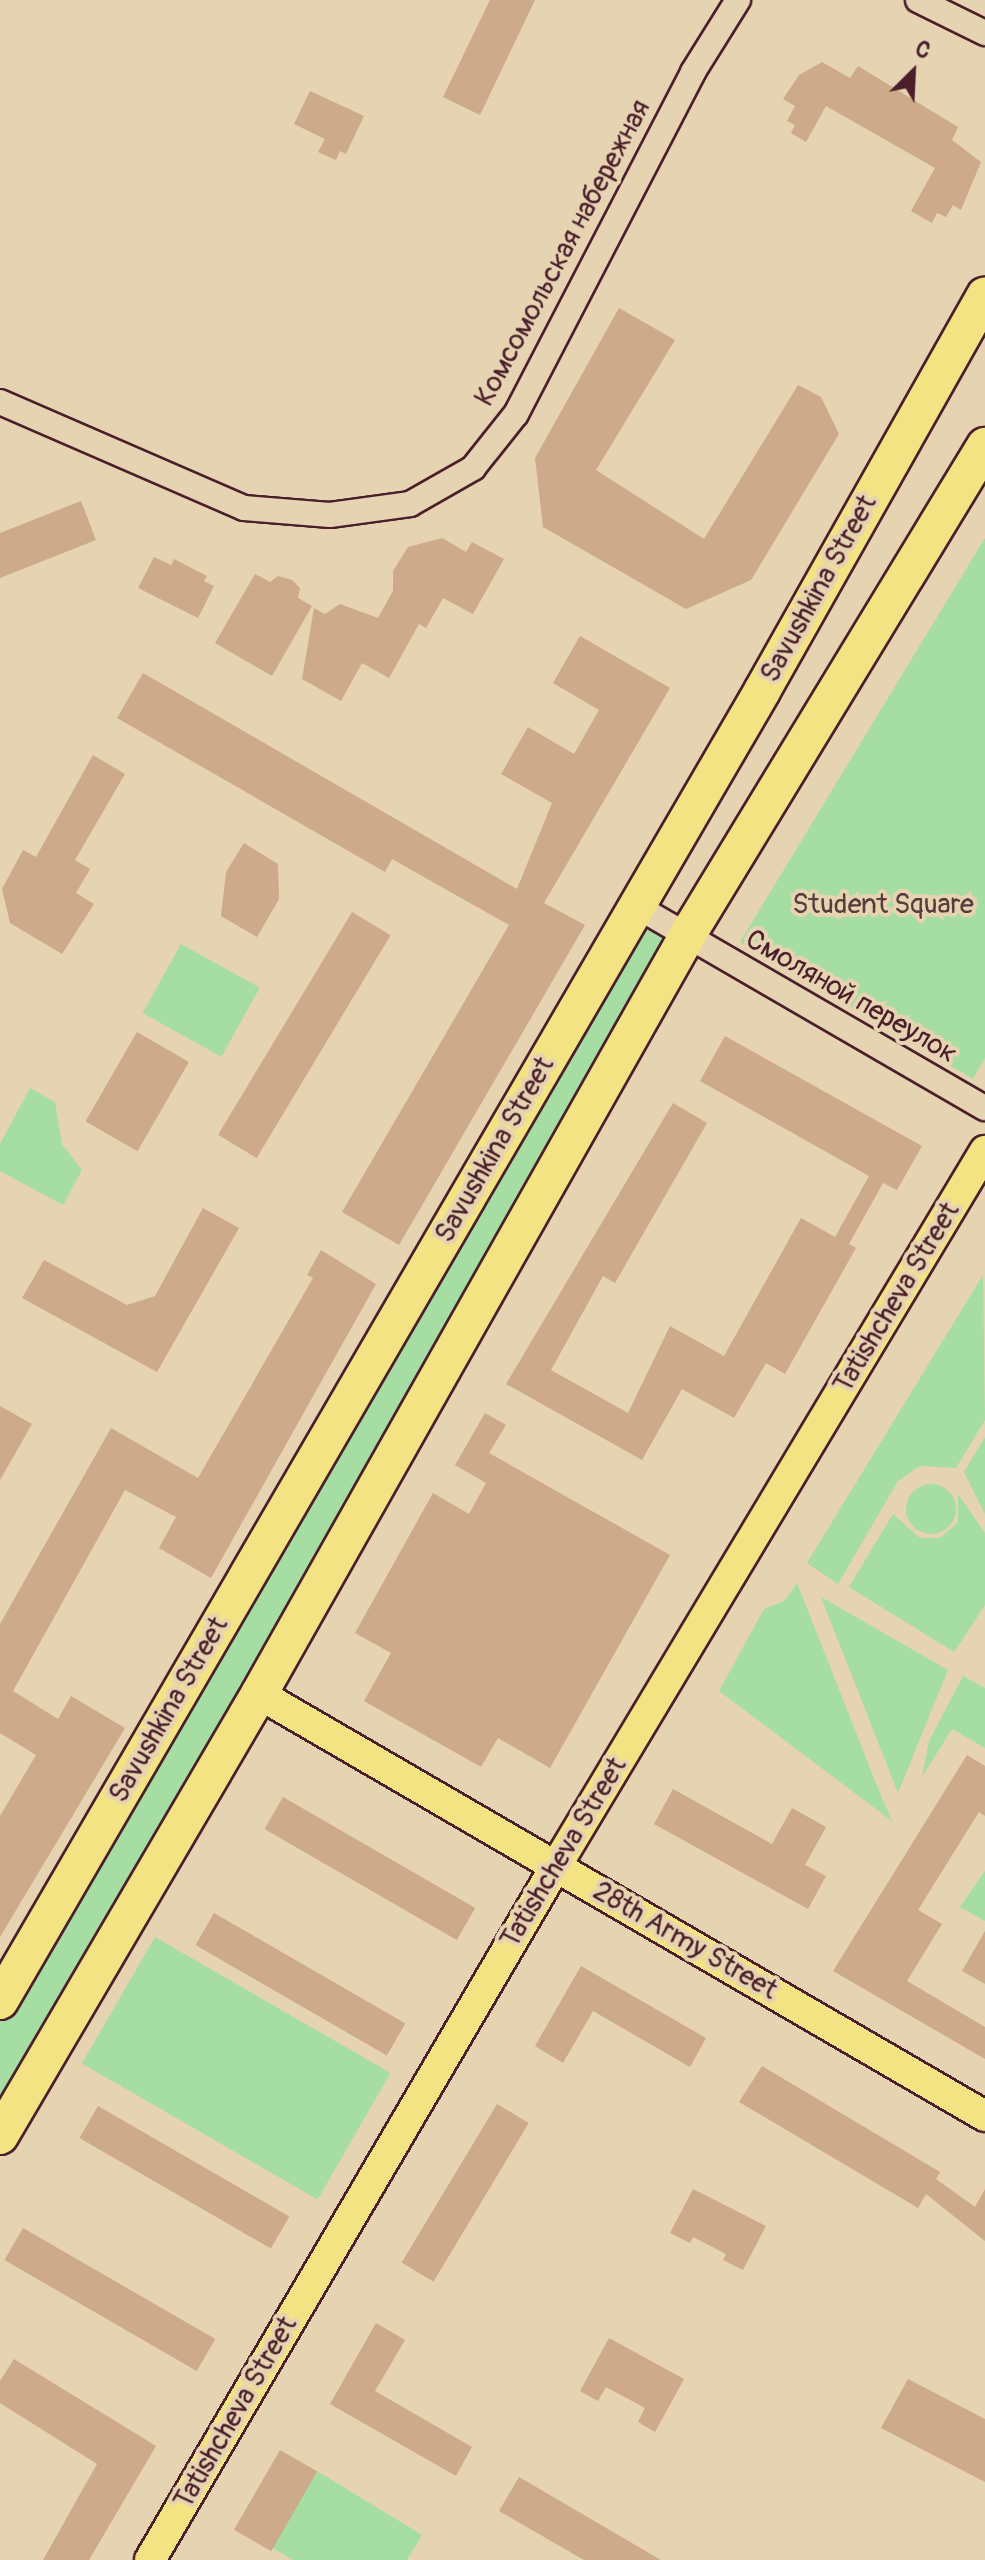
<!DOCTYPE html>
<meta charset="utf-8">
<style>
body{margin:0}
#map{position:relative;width:985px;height:2560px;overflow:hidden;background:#e6d3b1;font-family:Pangolin,sans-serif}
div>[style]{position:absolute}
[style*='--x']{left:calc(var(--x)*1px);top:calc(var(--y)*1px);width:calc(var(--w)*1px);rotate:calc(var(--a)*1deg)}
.green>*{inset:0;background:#a5dda2;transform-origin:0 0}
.round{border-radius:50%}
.building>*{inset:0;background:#cdaa89;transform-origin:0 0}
.roads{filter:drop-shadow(2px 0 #4a1f2b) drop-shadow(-2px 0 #4a1f2b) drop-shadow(0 2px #4a1f2b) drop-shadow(0 -2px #4a1f2b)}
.minor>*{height:24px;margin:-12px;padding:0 12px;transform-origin:12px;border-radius:12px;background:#e6d3b1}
.major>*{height:30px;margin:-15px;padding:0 15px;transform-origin:15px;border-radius:15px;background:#f4e382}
.highway>*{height:36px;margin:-18px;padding:0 18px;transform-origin:18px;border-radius:18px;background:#f4e382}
span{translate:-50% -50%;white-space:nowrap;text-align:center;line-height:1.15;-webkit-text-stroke:8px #e6d3b1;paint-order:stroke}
.street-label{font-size:28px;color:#4a1f2b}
.park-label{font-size:28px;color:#583c3d}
.north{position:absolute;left:873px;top:32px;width:80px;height:80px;-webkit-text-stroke:6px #e6d3b1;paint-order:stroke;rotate:24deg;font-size:22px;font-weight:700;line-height:32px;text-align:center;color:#4a1f2b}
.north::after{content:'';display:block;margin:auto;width:28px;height:36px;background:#4a1f2b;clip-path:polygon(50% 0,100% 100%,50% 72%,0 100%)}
</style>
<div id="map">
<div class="green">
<i style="clip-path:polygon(985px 538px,985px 1058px,973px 1079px,740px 942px)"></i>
<i style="clip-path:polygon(638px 916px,675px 938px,0 2131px,0 2004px)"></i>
<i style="left:181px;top:944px;width:90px;height:79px;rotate:29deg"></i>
<i style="clip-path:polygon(30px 1088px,55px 1102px,62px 1144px,82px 1170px,63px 1205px,0 1171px,0 1144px)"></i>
<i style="clip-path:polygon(983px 1275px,985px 1420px,956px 1468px,920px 1466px,898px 1481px,838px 1584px,807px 1563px)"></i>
<i style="clip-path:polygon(985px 1437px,985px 1514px,964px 1472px)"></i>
<i class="round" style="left:906px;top:1484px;width:50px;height:50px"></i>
<i style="clip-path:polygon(958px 1494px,985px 1533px,985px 1605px,954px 1652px,849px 1587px,893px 1514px,920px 1538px,940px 1538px,958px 1522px)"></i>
<i style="clip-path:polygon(797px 1583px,881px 1796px,892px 1821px,719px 1691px,764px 1609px,784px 1601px)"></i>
<i style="clip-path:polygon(821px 1597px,948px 1670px,898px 1793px)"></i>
<i style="clip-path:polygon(963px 1676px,985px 1688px,985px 1748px,952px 1729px,922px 1777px,929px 1741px)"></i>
<i style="clip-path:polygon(985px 1871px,985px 1921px,960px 1907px)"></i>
<i style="left:155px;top:1937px;width:272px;height:146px;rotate:30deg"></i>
<i style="clip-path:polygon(317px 2471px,422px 2535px,407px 2560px,293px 2560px,271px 2547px)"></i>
</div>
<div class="building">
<i style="clip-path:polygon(490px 0,535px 0,480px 115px,443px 97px)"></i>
<i style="clip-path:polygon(822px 62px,850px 78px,858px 66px,958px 127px,952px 140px,981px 162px,961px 210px,953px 205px,946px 217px,937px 213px,932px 223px,911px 211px,935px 168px,826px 106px,806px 142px,791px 133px,795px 125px,787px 121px,795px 106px,783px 99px,799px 75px)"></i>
<i style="clip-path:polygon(310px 91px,364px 116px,346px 154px,340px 151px,336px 160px,318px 152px,325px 139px,294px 124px)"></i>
<i style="clip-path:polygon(619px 308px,675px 340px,596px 470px,704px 539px,798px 385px,821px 397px,839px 434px,751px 580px,686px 609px,543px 527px,535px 458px)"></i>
<i style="clip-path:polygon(81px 501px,96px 540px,0 578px,0 533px)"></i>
<i style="clip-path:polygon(442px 538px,466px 552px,472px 542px,504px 559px,473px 614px,443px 598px,426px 628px,419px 624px,389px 678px,362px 663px,341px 701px,302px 679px,314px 608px,325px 614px,340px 604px,378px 618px,393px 591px,393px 571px,408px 547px)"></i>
<i style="clip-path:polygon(154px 557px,171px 565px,174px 559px,207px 576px,204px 581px,214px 586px,198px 618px,138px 588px)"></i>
<i style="clip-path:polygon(255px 574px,270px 582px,278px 576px,292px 580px,300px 588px,298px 598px,312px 606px,272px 676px,215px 643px)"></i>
<i style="clip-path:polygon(580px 636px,670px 688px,544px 903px,585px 925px,399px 1245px,342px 1212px,509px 925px,392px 859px,385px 872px,117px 718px,143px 673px,517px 889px,552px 803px,501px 774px,528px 727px,574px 754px,599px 710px,553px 683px)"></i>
<i style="clip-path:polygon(93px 755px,125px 774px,75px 860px,90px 869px,76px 893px,94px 904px,62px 954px,10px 923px,2px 889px,23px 850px,36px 857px)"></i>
<i style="clip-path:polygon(244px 843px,278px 864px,279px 899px,257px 937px,221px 916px,226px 872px)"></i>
<i style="left:352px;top:912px;width:45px;height:260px;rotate:31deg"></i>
<i style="left:137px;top:1032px;width:60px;height:103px;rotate:30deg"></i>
<i style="clip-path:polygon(725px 1036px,922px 1146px,897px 1190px,883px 1183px,849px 1244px,856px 1248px,785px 1374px,766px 1363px,734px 1418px,682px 1389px,642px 1460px,506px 1384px,673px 1103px,707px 1123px,615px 1283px,603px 1276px,551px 1370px,628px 1413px,670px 1326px,724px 1356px,801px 1218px,835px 1237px,869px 1176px,700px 1081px)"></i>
<i style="clip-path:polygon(203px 1208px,239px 1228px,157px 1372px,22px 1298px,44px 1260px,127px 1305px,155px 1296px)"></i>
<i style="clip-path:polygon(321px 1250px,376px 1284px,211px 1578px,159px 1548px,176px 1517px,125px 1490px,13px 1691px,58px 1719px,71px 1696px,125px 1728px,0 1937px,0 1816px,36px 1755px,0 1733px,0 1624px,111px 1428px,198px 1478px,313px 1278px,307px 1275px)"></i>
<i style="clip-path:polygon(0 1406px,32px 1424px,0 1480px)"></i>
<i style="clip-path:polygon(485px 1413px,506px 1425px,489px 1453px,670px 1555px,550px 1768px,498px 1738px,481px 1767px,364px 1701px,391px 1653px,355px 1633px,433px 1493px,469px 1514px,486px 1483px,455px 1465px)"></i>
<i style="clip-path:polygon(967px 1755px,985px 1766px,985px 1816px,979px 1812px,918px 1910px,942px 1924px,907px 1981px,985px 2027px,985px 2059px,833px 1971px)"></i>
<i style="clip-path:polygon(673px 1789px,772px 1844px,792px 1808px,826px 1827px,805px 1865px,826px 1876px,808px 1909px,654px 1824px)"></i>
<i style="left:283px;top:1797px;width:222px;height:37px;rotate:30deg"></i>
<i style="left:214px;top:1913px;width:221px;height:37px;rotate:30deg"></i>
<i style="clip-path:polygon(985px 1931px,985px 1984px,962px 1971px)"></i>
<i style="clip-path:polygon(581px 1966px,706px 2038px,690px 2067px,593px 2011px,563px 2063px,535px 2046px)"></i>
<i style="clip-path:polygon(762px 2066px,940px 2172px,936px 2179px,975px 2207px,985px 2189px,985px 2241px,926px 2194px,918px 2208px,739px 2102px)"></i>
<i style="left:497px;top:2104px;width:37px;height:185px;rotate:31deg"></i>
<i style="left:98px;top:2106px;width:221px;height:37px;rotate:30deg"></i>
<i style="clip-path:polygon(693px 2189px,766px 2226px,743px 2270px,723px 2260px,726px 2254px,693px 2237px,690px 2243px,670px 2233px)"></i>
<i style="left:23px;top:2228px;width:222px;height:37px;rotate:30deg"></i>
<i style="clip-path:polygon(376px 2323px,405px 2340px,375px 2391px,472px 2447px,456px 2476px,330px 2404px)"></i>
<i style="clip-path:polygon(609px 2338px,684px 2379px,655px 2432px,638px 2422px,645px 2408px,606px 2387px,598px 2401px,580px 2391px)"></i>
<i style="clip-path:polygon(14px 2359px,156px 2446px,89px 2560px,43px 2560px,97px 2464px,0 2403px,0 2381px)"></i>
<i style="clip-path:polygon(908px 2379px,985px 2419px,985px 2482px,881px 2428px)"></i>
<i style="left:280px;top:2450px;width:43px;height:92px;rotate:30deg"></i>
<i style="clip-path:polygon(519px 2477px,661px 2560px,584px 2560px,499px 2511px)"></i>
</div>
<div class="roads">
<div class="minor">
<i style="--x:918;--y:0;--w:75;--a:26.2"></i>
<i style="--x:0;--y:402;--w:266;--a:23.5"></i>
<i style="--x:244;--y:508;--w:86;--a:4.7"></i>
<i style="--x:330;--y:515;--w:81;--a:-7.8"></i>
<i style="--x:410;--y:504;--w:73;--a:-29.7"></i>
<i style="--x:473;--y:468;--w:69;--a:-51.5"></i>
<i style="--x:516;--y:414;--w:385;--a:-62.6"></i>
<i style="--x:693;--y:72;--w:85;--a:-58"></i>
<i style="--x:636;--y:906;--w:403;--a:30.1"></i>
</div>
<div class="major">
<i style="--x:259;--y:1694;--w:840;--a:30.17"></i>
<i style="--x:150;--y:2560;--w:804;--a:-59.67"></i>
<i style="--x:556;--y:1866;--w:834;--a:-59.04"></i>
</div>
<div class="highway">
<i style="--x:0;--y:2001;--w:1516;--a:-59.81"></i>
<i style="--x:762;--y:691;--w:454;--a:-60.6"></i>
<i style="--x:0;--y:2136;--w:512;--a:-59.63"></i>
<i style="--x:259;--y:1694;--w:876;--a:-60.54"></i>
<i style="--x:690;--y:931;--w:568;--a:-58.69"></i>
</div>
</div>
<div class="street-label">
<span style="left:563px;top:253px;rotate:-62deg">Комсомольская набережная</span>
<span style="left:819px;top:589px;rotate:-61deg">Savushkina Street</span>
<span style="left:851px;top:997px;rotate:30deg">Смоляной переулок</span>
<span style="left:495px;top:1150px;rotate:-60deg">Savushkina Street</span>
<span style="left:897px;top:1298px;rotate:-59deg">Tatishcheva Street</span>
<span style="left:169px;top:1710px;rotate:-60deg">Savushkina Street</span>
<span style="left:564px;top:1853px;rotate:-59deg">Tatishcheva Street</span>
<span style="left:685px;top:1941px;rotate:30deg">28th Army Street</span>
<span style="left:236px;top:2413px;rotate:-60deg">Tatishcheva Street</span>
</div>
<div class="park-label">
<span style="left:883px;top:905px">Student Square</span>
</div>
<div class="north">С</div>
</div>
